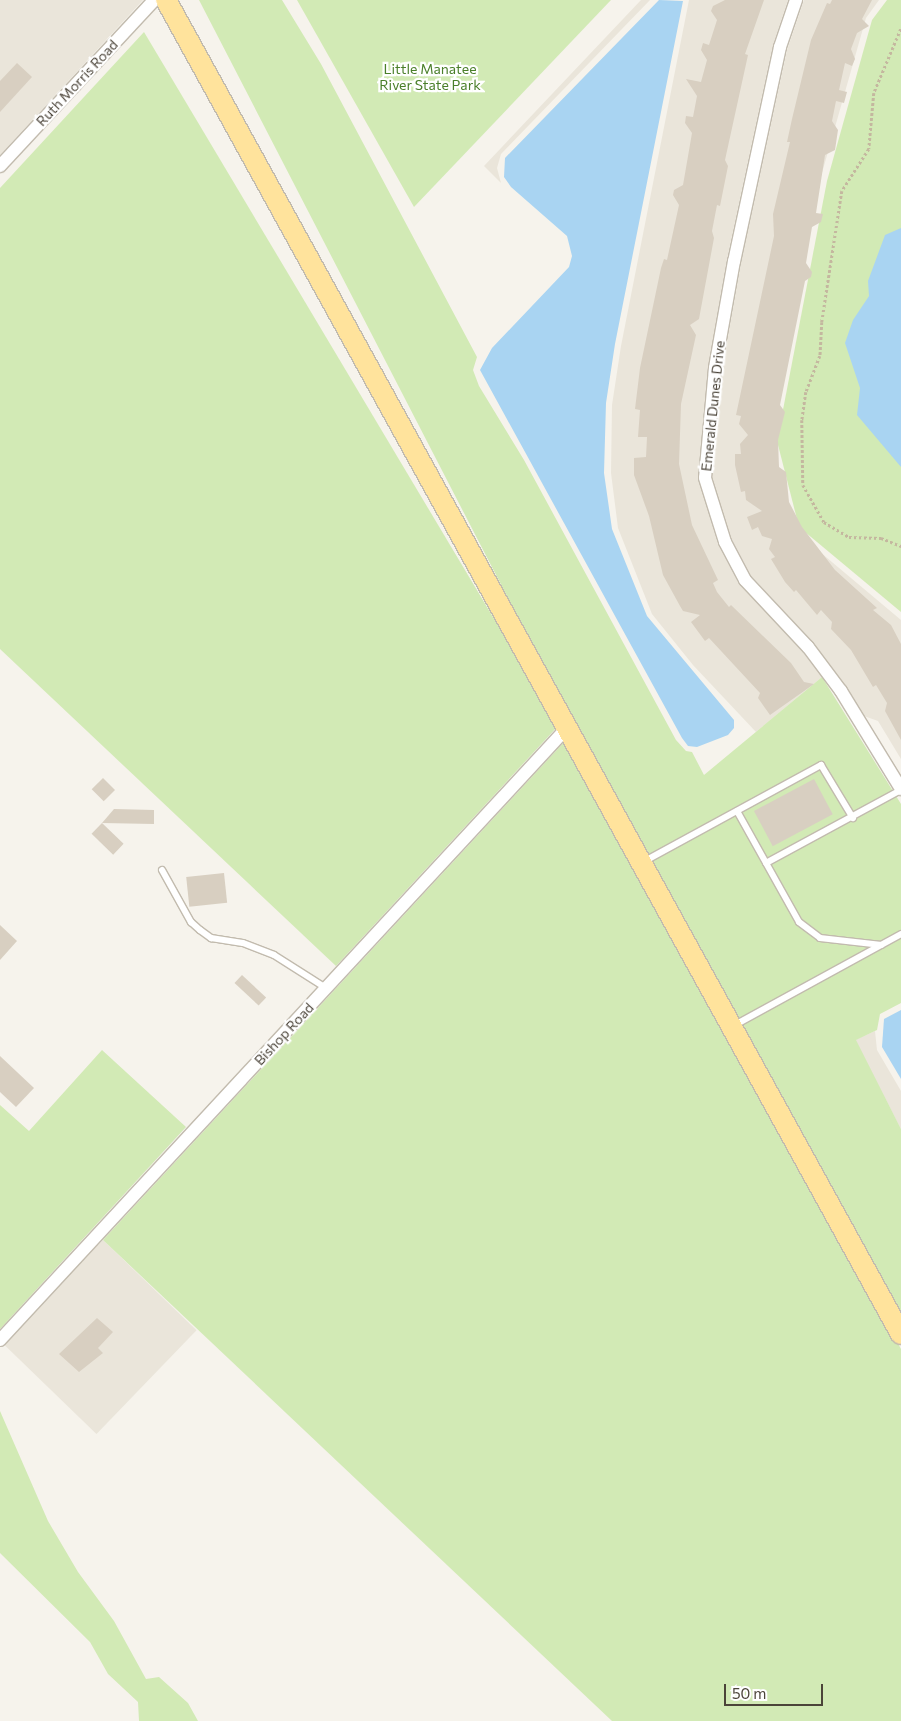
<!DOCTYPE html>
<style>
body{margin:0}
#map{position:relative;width:901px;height:1721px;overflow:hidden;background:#f6f3ec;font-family:Commissioner,sans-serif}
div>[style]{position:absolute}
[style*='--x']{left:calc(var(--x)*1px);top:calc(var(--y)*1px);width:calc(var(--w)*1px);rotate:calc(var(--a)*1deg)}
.residential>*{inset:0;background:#eae5da;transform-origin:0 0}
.green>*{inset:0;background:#d2eab5}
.water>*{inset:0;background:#a9d4f2}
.building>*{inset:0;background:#d8cfc1;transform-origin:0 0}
.path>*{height:2.5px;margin-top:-1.25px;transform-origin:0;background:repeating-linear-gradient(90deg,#c4b79f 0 2.5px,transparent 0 5px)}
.roads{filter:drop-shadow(1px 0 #c2bbae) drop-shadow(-1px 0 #c2bbae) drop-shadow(0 1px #c2bbae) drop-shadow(0 -1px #c2bbae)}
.lane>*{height:6px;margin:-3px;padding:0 3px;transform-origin:3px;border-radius:3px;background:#fff}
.street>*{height:12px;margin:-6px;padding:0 6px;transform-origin:6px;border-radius:6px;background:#fff}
.primary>*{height:20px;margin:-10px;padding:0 10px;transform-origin:10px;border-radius:10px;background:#ffe39c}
span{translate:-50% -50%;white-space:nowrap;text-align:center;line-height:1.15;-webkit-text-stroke:4.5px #fff;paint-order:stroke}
.park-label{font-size:14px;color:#4a7f2a}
.street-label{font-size:14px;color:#4b4439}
.scale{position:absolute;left:724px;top:1684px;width:99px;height:22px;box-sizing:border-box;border:2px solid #4b4439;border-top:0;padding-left:6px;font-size:15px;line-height:18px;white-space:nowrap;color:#4b4439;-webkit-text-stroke:4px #fff;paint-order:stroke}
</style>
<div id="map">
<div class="residential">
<i style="clip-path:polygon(0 0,143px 0,0 155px)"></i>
<i style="clip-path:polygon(641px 0,650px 0,501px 154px,497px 168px,501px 183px,484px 166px)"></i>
<i style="clip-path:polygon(689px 0,788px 0,773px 45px,727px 259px,708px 367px,698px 476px,718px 544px,738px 582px,802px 651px,822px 677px,756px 732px,693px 665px,652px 614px,618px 528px,611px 473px,612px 405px,621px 346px)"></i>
<i style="clip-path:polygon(804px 0,879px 0,866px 18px,818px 187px,771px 439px,795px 531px,901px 620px,901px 759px,878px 721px,864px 716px,814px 643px,751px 576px,732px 540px,712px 478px,722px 370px,741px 263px,787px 50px)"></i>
<i style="clip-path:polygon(875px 1031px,877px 1050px,901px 1091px,901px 1129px,855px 1040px)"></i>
<i style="left:103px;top:1240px;width:130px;height:144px;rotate:44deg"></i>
</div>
<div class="green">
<i style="clip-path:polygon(199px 0,282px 0,321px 64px,477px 357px,473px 370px,479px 386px,524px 460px,676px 740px,686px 751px,692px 752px,704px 775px,822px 677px,901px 804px,901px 1003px,880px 1014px,877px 1030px,856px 1040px,901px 1129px,901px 1320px,573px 724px)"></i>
<i style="clip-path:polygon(297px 0,611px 0,414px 207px)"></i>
<i style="clip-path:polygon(887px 0,901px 0,901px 612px,799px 527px,777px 441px,827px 181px,872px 20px)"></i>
<i style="clip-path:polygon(144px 32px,558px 726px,336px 966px,0 649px,0 188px)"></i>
<i style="clip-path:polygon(566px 740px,901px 1349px,901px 1721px,612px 1721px,103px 1240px)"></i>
<i style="clip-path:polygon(102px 1050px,186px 1127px,0 1329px,0 1105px,29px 1131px)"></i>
<i style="clip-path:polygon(0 1411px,48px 1521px,78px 1572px,114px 1621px,146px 1679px,159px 1677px,188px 1703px,198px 1721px,139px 1721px,138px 1702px,108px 1674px,90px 1642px,0 1553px)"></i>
</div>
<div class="water">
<i style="clip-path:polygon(659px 0,683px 1px,615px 344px,606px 403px,604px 473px,612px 529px,647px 616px,734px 720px,734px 728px,728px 735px,697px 747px,688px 746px,682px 738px,480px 370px,492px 348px,569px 267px,572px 256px,567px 236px,511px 187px,504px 177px,505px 158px)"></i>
<i style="clip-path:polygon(901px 228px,901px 467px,857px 415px,860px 388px,845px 343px,853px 320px,869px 296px,868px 281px,885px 235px)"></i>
<i style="clip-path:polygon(901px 1010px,901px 1079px,882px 1047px,884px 1019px)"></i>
</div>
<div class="building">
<i style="clip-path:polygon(725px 0,764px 0,745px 54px,748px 55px,725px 160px,728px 166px,720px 206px,717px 205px,712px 231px,714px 238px,699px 319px,690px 325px,696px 335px,681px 404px,679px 464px,692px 525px,718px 580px,713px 583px,717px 592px,729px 607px,731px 605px,791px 663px,804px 682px,814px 684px,770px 715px,758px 698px,760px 693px,709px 638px,705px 641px,691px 622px,700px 615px,683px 611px,680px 606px,663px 575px,649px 516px,634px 475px,634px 458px,646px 457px,647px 437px,638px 437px,640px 410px,635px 409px,640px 368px,661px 268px,664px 259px,667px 260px,679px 205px,673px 195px,674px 190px,683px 185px,687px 162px,692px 133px,685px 123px,686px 116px,693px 117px,697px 96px,686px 79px,701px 82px,707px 60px,701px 50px,703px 43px,709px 45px,717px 20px,711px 11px,713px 6px)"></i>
<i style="clip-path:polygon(832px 0,872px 0,862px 19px,869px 26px,857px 33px,851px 49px,855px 59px,852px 66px,845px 63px,839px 90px,847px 92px,844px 103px,836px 101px,832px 121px,838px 130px,835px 150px,825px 155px,816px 213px,823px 214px,821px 222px,812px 227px,806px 263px,812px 272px,811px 277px,805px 281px,780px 405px,785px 412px,778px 440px,779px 467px,786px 472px,789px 502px,802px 527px,835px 570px,877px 608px,873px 610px,891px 625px,901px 644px,901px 740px,885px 711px,887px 703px,876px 685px,873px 687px,851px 650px,831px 629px,832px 622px,821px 610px,817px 615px,796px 590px,794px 592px,785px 582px,771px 559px,775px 557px,769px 549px,772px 539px,762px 536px,758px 527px,752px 530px,747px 517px,762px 511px,746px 500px,745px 491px,741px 492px,735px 465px,735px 454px,741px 454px,740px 444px,748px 435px,739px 424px,741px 416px,736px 415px,774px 236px,773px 214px,790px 142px,787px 142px,792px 119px,811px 40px,827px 3px,830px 4px)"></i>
<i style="clip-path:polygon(17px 63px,32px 77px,0 112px,0 81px)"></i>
<i style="left:103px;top:778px;width:17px;height:16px;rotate:45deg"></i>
<i style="left:814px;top:779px;width:40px;height:68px;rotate:62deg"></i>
<i style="clip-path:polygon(114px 809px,154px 810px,154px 824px,102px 823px)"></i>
<i style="left:102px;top:823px;width:30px;height:15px;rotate:44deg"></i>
<i style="left:224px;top:873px;width:30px;height:38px;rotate:84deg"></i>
<i style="clip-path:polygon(0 925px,17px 941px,0 960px)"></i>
<i style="left:242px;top:975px;width:33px;height:11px;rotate:43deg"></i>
<i style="clip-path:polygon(0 1056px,34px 1088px,16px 1107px,0 1092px)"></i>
<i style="clip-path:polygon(97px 1318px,113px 1332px,98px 1348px,103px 1353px,79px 1372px,59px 1354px)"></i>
</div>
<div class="path">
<i style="--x:901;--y:29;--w:69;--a:112.9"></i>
<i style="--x:874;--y:93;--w:56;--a:95.1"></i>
<i style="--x:869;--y:149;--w:50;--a:122.7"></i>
<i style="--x:842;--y:191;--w:133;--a:98.7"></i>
<i style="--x:822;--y:322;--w:34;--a:93"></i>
<i style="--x:820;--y:356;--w:39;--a:111"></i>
<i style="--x:806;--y:392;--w:28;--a:98"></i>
<i style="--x:802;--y:420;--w:65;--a:89.1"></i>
<i style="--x:803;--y:485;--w:43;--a:60.4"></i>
<i style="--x:824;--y:522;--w:29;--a:31"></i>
<i style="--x:849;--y:537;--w:32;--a:2"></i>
<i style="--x:881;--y:538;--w:22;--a:22"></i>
</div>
<div class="roads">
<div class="lane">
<i style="--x:737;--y:811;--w:127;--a:60.8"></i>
<i style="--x:799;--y:922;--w:26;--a:37"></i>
<i style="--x:820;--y:938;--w:62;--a:6.4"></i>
<i style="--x:643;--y:862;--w:203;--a:-28.6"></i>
<i style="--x:821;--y:765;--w:62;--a:58.9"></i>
<i style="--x:766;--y:863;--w:153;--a:-28.4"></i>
<i style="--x:162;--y:870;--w:60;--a:60.9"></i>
<i style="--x:191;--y:922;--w:12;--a:42"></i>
<i style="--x:200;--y:930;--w:14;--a:36"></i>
<i style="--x:211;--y:938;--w:32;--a:9"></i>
<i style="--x:243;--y:943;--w:33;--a:21"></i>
<i style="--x:274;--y:955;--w:62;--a:32.4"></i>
<i style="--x:733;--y:1026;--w:192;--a:-28.7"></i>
</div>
<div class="street">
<i style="--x:796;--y:0;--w:50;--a:108.8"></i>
<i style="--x:780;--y:47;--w:219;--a:102.1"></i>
<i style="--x:734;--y:261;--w:109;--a:100.1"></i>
<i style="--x:715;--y:368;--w:110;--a:95.2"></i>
<i style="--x:705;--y:478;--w:67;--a:72.6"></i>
<i style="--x:725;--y:542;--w:43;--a:62.2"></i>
<i style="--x:745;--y:580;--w:92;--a:46.8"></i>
<i style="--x:808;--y:647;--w:55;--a:53.1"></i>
<i style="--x:841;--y:691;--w:115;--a:58.5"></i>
<i style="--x:0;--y:166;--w:226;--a:-47.1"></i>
<i style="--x:0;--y:1340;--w:834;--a:-47.19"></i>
</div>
<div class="primary">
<i style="--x:166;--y:0;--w:1523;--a:61.15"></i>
</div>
</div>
<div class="park-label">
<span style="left:430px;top:77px">Little Manatee<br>River State Park</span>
</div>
<div class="street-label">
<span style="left:77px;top:83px;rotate:-47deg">Ruth Morris Road</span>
<span style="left:713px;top:406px;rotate:-84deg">Emerald Dunes Drive</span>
<span style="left:284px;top:1034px;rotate:-47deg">Bishop Road</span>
</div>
<div class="scale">50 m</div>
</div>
